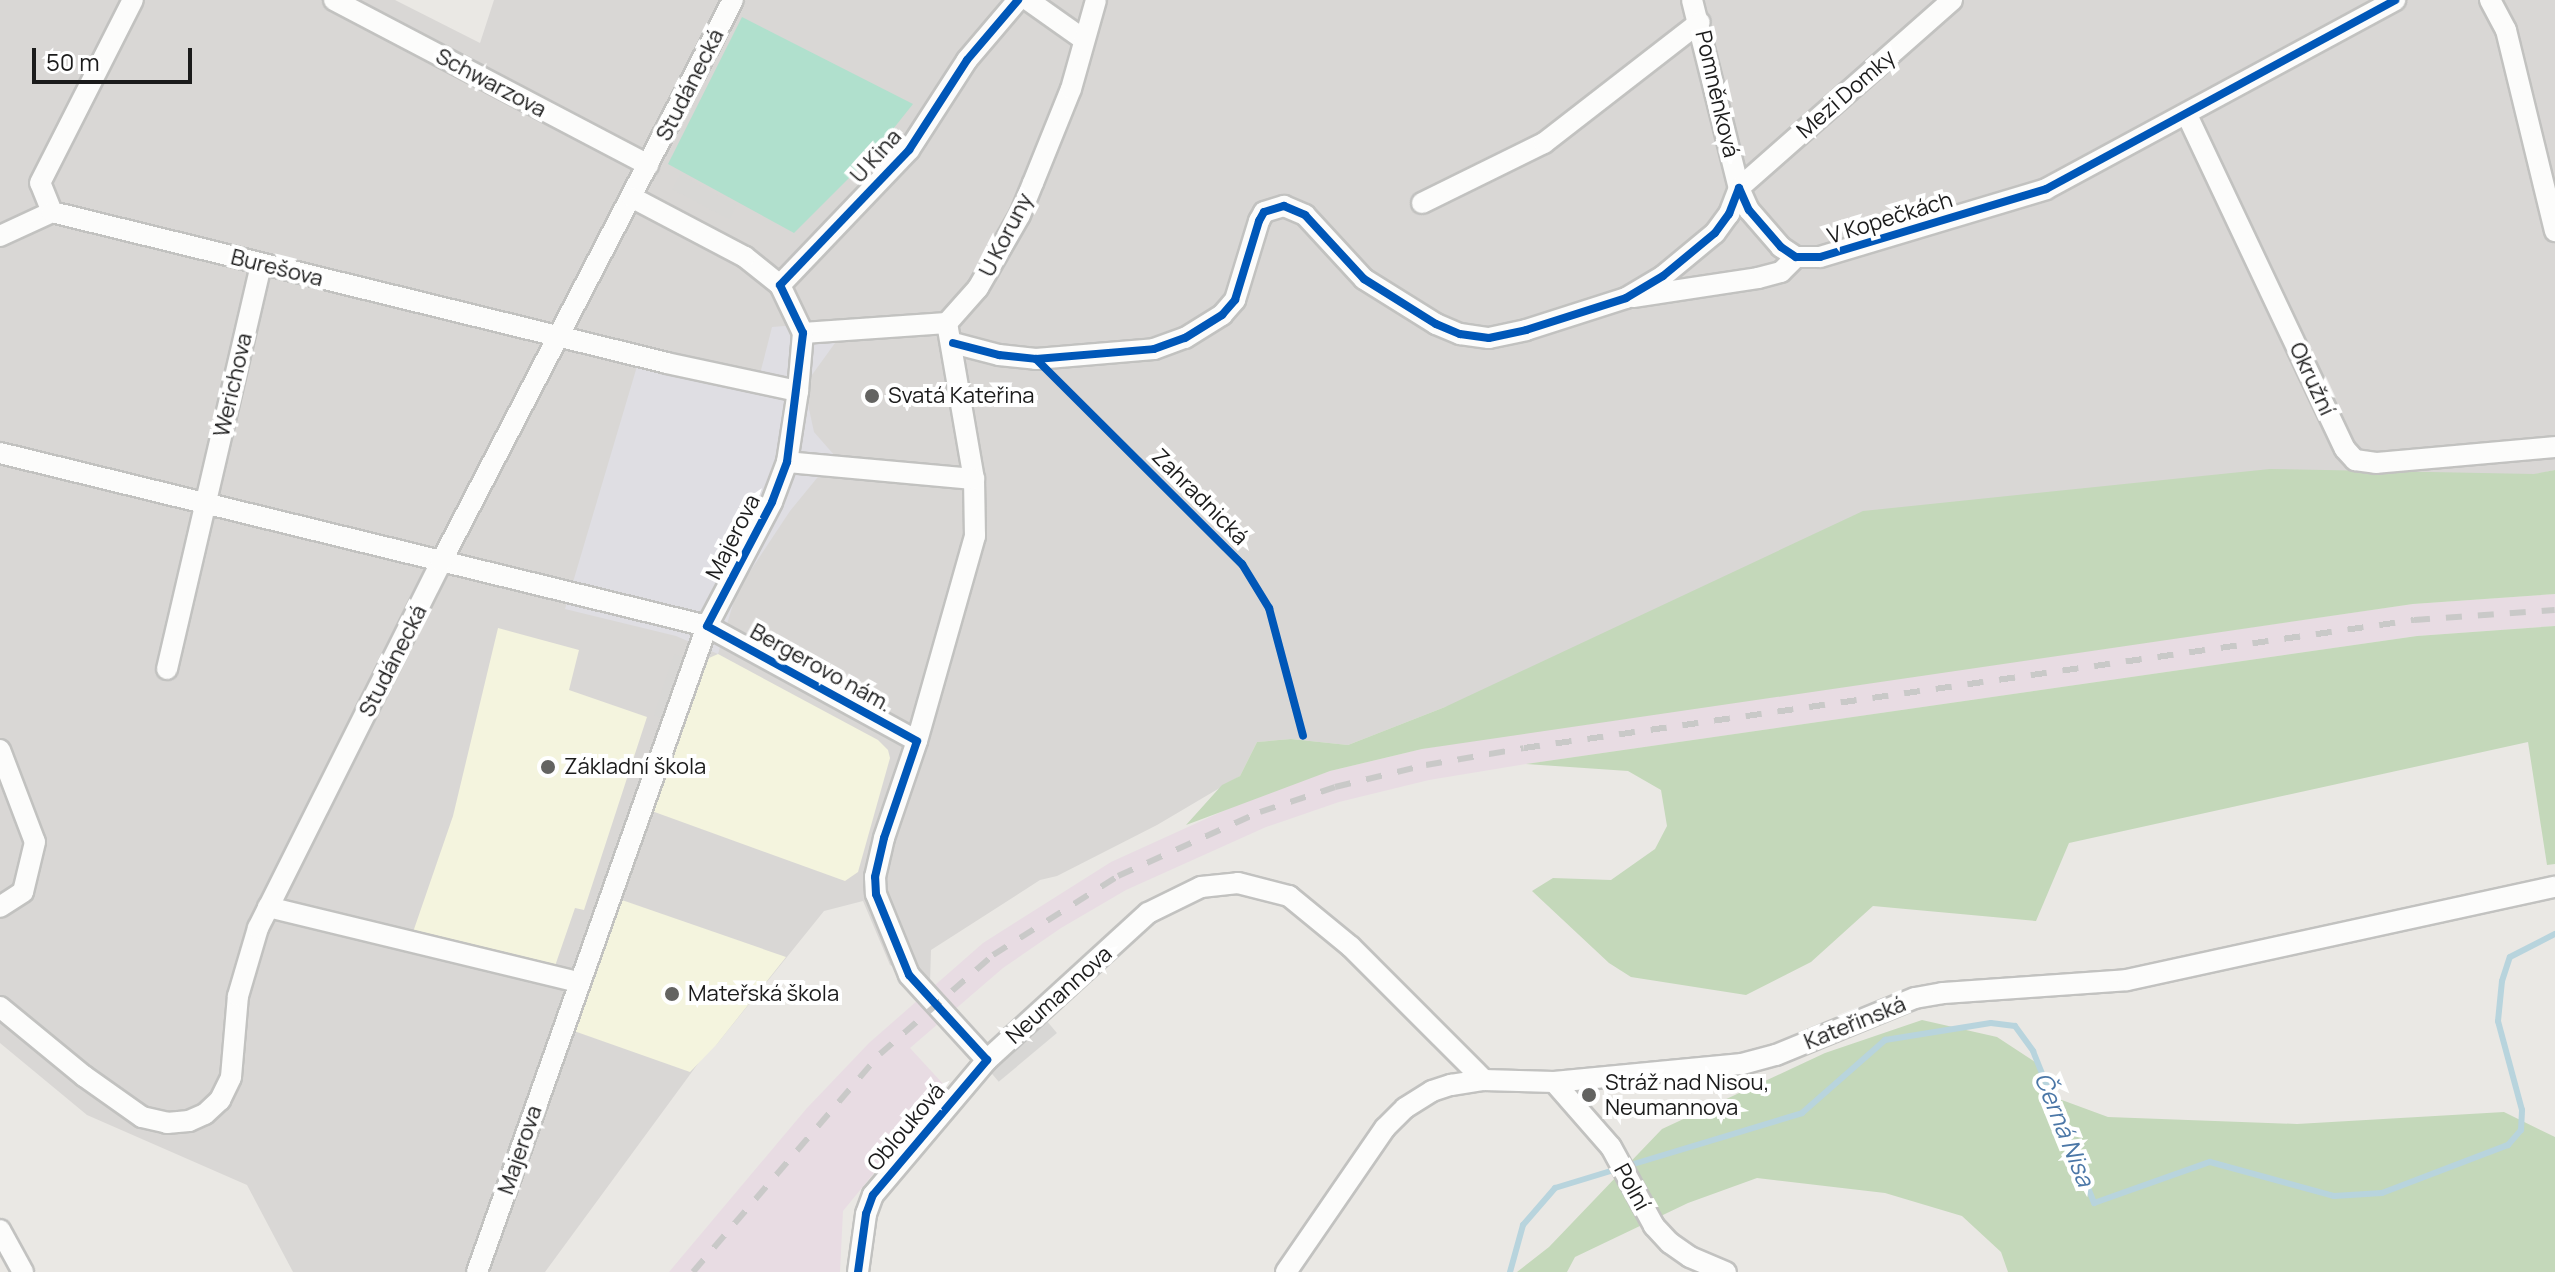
<!DOCTYPE html>
<meta charset="utf-8">
<style>
body{margin:0}
#map{position:relative;width:2555px;height:1272px;overflow:hidden;background:#eae8e4;font-family:Manrope,sans-serif}
div>[style]{position:absolute}
[style*='--x']{left:calc(var(--x)*1px);top:calc(var(--y)*1px);width:calc(var(--w)*1px);rotate:calc(var(--a)*1deg)}
.residential>*{inset:0;background:#d9d7d5}
.industrial>*{inset:0;background:#e8dce3}
.education>*{inset:0;background:#f4f4de}
.religious>*{inset:0;background:#d8d7d5;transform-origin:0 0}
.forest>*{inset:0;background:#c4d8ba}
.pitch>*{inset:0;background:#b0e0cd}
.plaza>*{inset:0;background:#dfdee3}
.stream>*{height:6px;margin:-3px;padding:0 3px;transform-origin:3px;border-radius:3px;background:#b8d4dd}
.roads{filter:drop-shadow(2px 0 #c2c2c0) drop-shadow(-2px 0 #c2c2c0) drop-shadow(0 2px #c2c2c0) drop-shadow(0 -2px #c2c2c0)}
.minor>*{height:20px;margin:-10px;padding:0 10px;transform-origin:10px;border-radius:10px;background:#fcfcfb}
.rail>*{height:6px;margin-top:-3px;transform-origin:0;background:repeating-linear-gradient(90deg,#c9c9c8 0 16px,transparent 0 32px)}
.cycleway>*{height:8px;margin:-4px;padding:0 4px;transform-origin:4px;border-radius:4px;background:#0057b8}
.dots>*{width:22px;height:22px;translate:-50% -50%;box-sizing:border-box;border:4px solid #fff;border-radius:50%}
span{translate:-50% -50%;white-space:nowrap;text-align:center;line-height:1.15;-webkit-text-stroke:8px #fff;paint-order:stroke}
.street-label{font-size:22px;color:#1b1b1b}
.poi-label{font-size:22px;color:#1b1b1b}
.left{translate:0 -50%;text-align:left}
.water-label{font-size:24px;color:#4b77a7;font-style:italic}
.scale{position:absolute;left:32px;top:48px;width:160px;height:36px;box-sizing:border-box;border:4px solid #1b1b1b;border-top:0;padding-left:10px;font-size:24px;line-height:28px;white-space:nowrap;color:#1b1b1b;-webkit-text-stroke:6px #fff;paint-order:stroke}
</style>
<div id="map">
<div class="residential">
<i style="clip-path:polygon(0 0,395px 0,480px 43px,494px 0,2555px 0,2555px 470px,1445px 707px,1348px 745px,1291px 739px,1257px 742px,1240px 776px,1157px 825px,1057px 876px,1040px 880px,931px 950px,930px 983px,890px 965px,863px 901px,824px 911px,717px 1044px,708px 1050px,545px 1272px,293px 1272px,247px 1185px,87px 1115px,0 1043px)"></i>
</div>
<div class="industrial">
<i style="clip-path:polygon(2555px 594px,2555px 626px,2417px 636px,1526px 764px,1429px 780px,1339px 802px,1266px 827px,1126px 890px,1061px 928px,1003px 968px,910px 1048px,945px 1086px,843px 1211px,840px 1272px,669px 1272px,807px 1108px,869px 1043px,983px 943px,1111px 862px,1254px 797px,1330px 771px,1422px 749px,1521px 732px,2413px 604px)"></i>
</div>
<div class="education">
<i style="clip-path:polygon(498px 628px,579px 650px,569px 690px,647px 717px,584px 910px,575px 908px,555px 966px,412px 935px,453px 816px)"></i>
<i style="clip-path:polygon(718px 654px,878px 740px,888px 750px,890px 758px,858px 872px,845px 881px,649px 810px,709px 658px)"></i>
<i style="clip-path:polygon(619px 899px,786px 957px,717px 1044px,690px 1072px,574px 1031px)"></i>
</div>
<div class="religious">
<i style="left:680px;top:175px;width:64px;height:16px;rotate:28deg"></i>
<i style="left:674px;top:654px;width:13px;height:65px;rotate:18deg"></i>
<i style="left:1046px;top:1020px;width:17px;height:76px;rotate:50deg"></i>
</div>
<div class="forest">
<i style="clip-path:polygon(2270px 469px,2534px 474px,2555px 470px,2555px 594px,2413px 604px,1422px 749px,1330px 771px,1186px 825px,1222px 785px,1240px 776px,1257px 742px,1291px 739px,1348px 745px,1445px 707px,1863px 511px)"></i>
<i style="clip-path:polygon(2555px 626px,2555px 864px,2547px 865px,2528px 742px,2069px 843px,2036px 921px,1873px 906px,1811px 962px,1746px 995px,1631px 977px,1609px 963px,1532px 891px,1553px 878px,1611px 880px,1655px 849px,1667px 826px,1661px 790px,1628px 771px,1526px 764px,2417px 636px)"></i>
<i style="clip-path:polygon(1922px 1020px,1997px 1037px,2038px 1064px,2051px 1096px,2108px 1117px,2297px 1124px,2504px 1112px,2555px 1137px,2555px 1272px,2008px 1272px,2001px 1252px,1962px 1216px,1885px 1193px,1757px 1178px,1688px 1203px,1575px 1257px,1567px 1272px,1517px 1272px,1549px 1247px,1662px 1129px,1825px 1053px)"></i>
</div>
<div class="pitch">
<i style="clip-path:polygon(742px 17px,913px 104px,874px 153px,794px 233px,668px 164px)"></i>
</div>
<div class="plaza">
<i style="clip-path:polygon(822px 323px,835px 343px,804px 386px,814px 432px,835px 456px,790px 511px,737px 591px,718px 654px,676px 636px,565px 609px,643px 346px,760px 374px,772px 327px)"></i>
</div>
<div class="stream">
<i style="--x:1627;--y:1166;--w:183;--a:-16.8"></i>
<i style="--x:1802;--y:1113;--w:111;--a:-41.3"></i>
<i style="--x:1885;--y:1040;--w:107;--a:-9.1"></i>
<i style="--x:1991;--y:1023;--w:24;--a:7"></i>
<i style="--x:2015;--y:1026;--w:31;--a:54"></i>
<i style="--x:2033;--y:1051;--w:164;--a:68.1"></i>
<i style="--x:2094;--y:1203;--w:123;--a:-19.5"></i>
<i style="--x:2210;--y:1162;--w:129;--a:15.3"></i>
<i style="--x:2334;--y:1196;--w:48;--a:-3.6"></i>
<i style="--x:2382;--y:1193;--w:135;--a:-20.9"></i>
<i style="--x:2508;--y:1145;--w:20;--a:-49"></i>
<i style="--x:2521;--y:1130;--w:20;--a:-87"></i>
<i style="--x:2522;--y:1110;--w:92;--a:-105.1"></i>
<i style="--x:2498;--y:1021;--w:40;--a:-84.3"></i>
<i style="--x:2502;--y:981;--w:25;--a:-72"></i>
<i style="--x:2510;--y:957;--w:51;--a:-27.1"></i>
<i style="--x:1510;--y:1272;--w:49;--a:-74.5"></i>
<i style="--x:1523;--y:1225;--w:49;--a:-49.1"></i>
<i style="--x:1555;--y:1188;--w:65;--a:-17"></i>
</div>
<div class="roads">
<div class="minor">
<i style="--x:334;--y:0;--w:355;--a:27.7"></i>
<i style="--x:1028;--y:0;--w:67;--a:35.3"></i>
<i style="--x:1692;--y:0;--w:194;--a:76"></i>
<i style="--x:1739;--y:188;--w:284;--a:-41.4"></i>
<i style="--x:2490;--y:0;--w:34;--a:62"></i>
<i style="--x:2506;--y:30;--w:207;--a:76.3"></i>
<i style="--x:2187;--y:115;--w:369;--a:64.7"></i>
<i style="--x:2345;--y:449;--w:15;--a:48"></i>
<i style="--x:2355;--y:460;--w:21;--a:8"></i>
<i style="--x:2376;--y:463;--w:180;--a:-5.1"></i>
<i style="--x:1422;--y:203;--w:136;--a:-26.2"></i>
<i style="--x:1544;--y:143;--w:197;--a:-37.8"></i>
<i style="--x:52;--y:212;--w:31;--a:-112"></i>
<i style="--x:40;--y:183;--w:205;--a:-63.1"></i>
<i style="--x:0;--y:236;--w:57;--a:-24.8"></i>
<i style="--x:52;--y:212;--w:633;--a:13.79"></i>
<i style="--x:667;--y:363;--w:134;--a:12.1"></i>
<i style="--x:780;--y:285;--w:187;--a:-46.3"></i>
<i style="--x:909;--y:150;--w:107;--a:-57.2"></i>
<i style="--x:967;--y:60;--w:79;--a:-49.6"></i>
<i style="--x:1633;--y:297;--w:126;--a:-8.6"></i>
<i style="--x:1758;--y:278;--w:24;--a:-15"></i>
<i style="--x:1781;--y:272;--w:21;--a:-45"></i>
<i style="--x:947;--y:323;--w:158;--a:80.2"></i>
<i style="--x:974;--y:479;--w:57;--a:89"></i>
<i style="--x:975;--y:536;--w:213;--a:105.8"></i>
<i style="--x:917;--y:741;--w:102;--a:108.8"></i>
<i style="--x:884;--y:838;--w:40;--a:103"></i>
<i style="--x:875;--y:877;--w:17;--a:87"></i>
<i style="--x:876;--y:894;--w:87;--a:67.8"></i>
<i style="--x:909;--y:975;--w:115;--a:47.5"></i>
<i style="--x:803;--y:333;--w:144;--a:-4"></i>
<i style="--x:947;--y:323;--w:47;--a:-48.5"></i>
<i style="--x:978;--y:288;--w:84;--a:-60.1"></i>
<i style="--x:1020;--y:215;--w:35;--a:-68"></i>
<i style="--x:1033;--y:183;--w:101;--a:-68"></i>
<i style="--x:1071;--y:89;--w:92;--a:-74.3"></i>
<i style="--x:953;--y:343;--w:48;--a:14.6"></i>
<i style="--x:999;--y:355;--w:37;--a:6"></i>
<i style="--x:1036;--y:359;--w:118;--a:-4.8"></i>
<i style="--x:1154;--y:349;--w:33;--a:-20"></i>
<i style="--x:1185;--y:338;--w:44;--a:-31.9"></i>
<i style="--x:1222;--y:315;--w:20;--a:-49"></i>
<i style="--x:1235;--y:300;--w:83;--a:-73.1"></i>
<i style="--x:1259;--y:221;--w:10;--a:-61"></i>
<i style="--x:1264;--y:212;--w:21;--a:-17"></i>
<i style="--x:1284;--y:206;--w:23;--a:23"></i>
<i style="--x:1305;--y:215;--w:87;--a:47.3"></i>
<i style="--x:1364;--y:279;--w:85;--a:32"></i>
<i style="--x:1436;--y:324;--w:26;--a:23"></i>
<i style="--x:1460;--y:334;--w:29;--a:8"></i>
<i style="--x:1489;--y:338;--w:38;--a:-12"></i>
<i style="--x:1526;--y:330;--w:105;--a:-17.7"></i>
<i style="--x:1626;--y:298;--w:43;--a:-30.7"></i>
<i style="--x:1663;--y:276;--w:67;--a:-39.6"></i>
<i style="--x:1715;--y:233;--w:24;--a:-54"></i>
<i style="--x:1729;--y:214;--w:28;--a:-69"></i>
<i style="--x:1739;--y:188;--w:24;--a:66"></i>
<i style="--x:1749;--y:210;--w:49;--a:49.1"></i>
<i style="--x:1781;--y:247;--w:18;--a:34"></i>
<i style="--x:1796;--y:257;--w:24;--a:0"></i>
<i style="--x:1820;--y:257;--w:236;--a:-16.7"></i>
<i style="--x:2046;--y:189;--w:397;--a:-28.4"></i>
<i style="--x:0;--y:453;--w:728;--a:13.75"></i>
<i style="--x:707;--y:626;--w:239;--a:28.7"></i>
<i style="--x:787;--y:462;--w:188;--a:5.2"></i>
<i style="--x:167;--y:669;--w:415;--a:-76.9"></i>
<i style="--x:0;--y:750;--w:98;--a:69.2"></i>
<i style="--x:35;--y:842;--w:51;--a:103.5"></i>
<i style="--x:23;--y:892;--w:27;--a:147"></i>
<i style="--x:268;--y:907;--w:320;--a:13.6"></i>
<i style="--x:0;--y:1007;--w:109;--a:39.4"></i>
<i style="--x:84;--y:1076;--w:71;--a:35.3"></i>
<i style="--x:142;--y:1117;--w:26;--a:13"></i>
<i style="--x:167;--y:1123;--w:22;--a:-5"></i>
<i style="--x:189;--y:1121;--w:17;--a:-24"></i>
<i style="--x:205;--y:1114;--w:21;--a:-43"></i>
<i style="--x:220;--y:1100;--w:25;--a:-64"></i>
<i style="--x:231;--y:1077;--w:81;--a:-85.1"></i>
<i style="--x:238;--y:996;--w:71;--a:-73.6"></i>
<i style="--x:258;--y:928;--w:409;--a:-63.4"></i>
<i style="--x:441;--y:562;--w:633;--a:-62.54"></i>
<i style="--x:1554;--y:1082;--w:86;--a:48.8"></i>
<i style="--x:1611;--y:1147;--w:90;--a:61.4"></i>
<i style="--x:1654;--y:1226;--w:23;--a:47"></i>
<i style="--x:1670;--y:1243;--w:24;--a:35"></i>
<i style="--x:1690;--y:1257;--w:39;--a:23"></i>
<i style="--x:0;--y:1230;--w:48;--a:61.3"></i>
<i style="--x:477;--y:1272;--w:686;--a:-70.4"></i>
<i style="--x:707;--y:626;--w:140;--a:-62.3"></i>
<i style="--x:772;--y:502;--w:43;--a:-69.4"></i>
<i style="--x:787;--y:462;--w:72;--a:-81.2"></i>
<i style="--x:798;--y:391;--w:58;--a:-85.1"></i>
<i style="--x:803;--y:333;--w:53;--a:-115.6"></i>
<i style="--x:780;--y:285;--w:45;--a:-141.3"></i>
<i style="--x:745;--y:257;--w:127;--a:-152.2"></i>
<i style="--x:858;--y:1272;--w:59;--a:-82.1"></i>
<i style="--x:866;--y:1214;--w:20;--a:-70"></i>
<i style="--x:873;--y:1195;--w:177;--a:-49.8"></i>
<i style="--x:987;--y:1060;--w:218;--a:-42.4"></i>
<i style="--x:1148;--y:913;--w:59;--a:-26.1"></i>
<i style="--x:1201;--y:887;--w:37;--a:-6"></i>
<i style="--x:1238;--y:883;--w:53;--a:14.3"></i>
<i style="--x:1289;--y:896;--w:80;--a:39.4"></i>
<i style="--x:1351;--y:947;--w:188;--a:45"></i>
<i style="--x:1286;--y:1272;--w:175;--a:-55.5"></i>
<i style="--x:1385;--y:1128;--w:28;--a:-45"></i>
<i style="--x:1405;--y:1108;--w:32;--a:-32"></i>
<i style="--x:1432;--y:1091;--w:20;--a:-18"></i>
<i style="--x:1451;--y:1085;--w:33;--a:-9"></i>
<i style="--x:1484;--y:1080;--w:70;--a:1.6"></i>
<i style="--x:1554;--y:1082;--w:189;--a:-5.5"></i>
<i style="--x:1742;--y:1064;--w:35;--a:-15"></i>
<i style="--x:1776;--y:1055;--w:150;--a:-22.3"></i>
<i style="--x:1915;--y:998;--w:28;--a:-10"></i>
<i style="--x:1943;--y:993;--w:184;--a:-4"></i>
<i style="--x:2127;--y:980;--w:438;--a:-12.3"></i>
</div>
</div>
<div class="rail">
<i style="--x:693;--y:1272;--w:287;--a:-49.4"></i>
<i style="--x:880;--y:1054;--w:150;--a:-41.2"></i>
<i style="--x:993;--y:955;--w:148;--a:-32.3"></i>
<i style="--x:1118;--y:876;--w:156;--a:-24.3"></i>
<i style="--x:1260;--y:812;--w:79;--a:-18.4"></i>
<i style="--x:1335;--y:787;--w:94;--a:-13.6"></i>
<i style="--x:1426;--y:765;--w:99;--a:-9.8"></i>
<i style="--x:1524;--y:748;--w:899;--a:-8.18"></i>
<i style="--x:2414;--y:620;--w:141;--a:-4.1"></i>
</div>
<div class="cycleway">
<i style="--x:953;--y:343;--w:48;--a:14.6"></i>
<i style="--x:999;--y:355;--w:37;--a:6"></i>
<i style="--x:1036;--y:359;--w:118;--a:-4.8"></i>
<i style="--x:1154;--y:349;--w:33;--a:-20"></i>
<i style="--x:1185;--y:338;--w:44;--a:-31.9"></i>
<i style="--x:1222;--y:315;--w:20;--a:-49"></i>
<i style="--x:1235;--y:300;--w:83;--a:-73.1"></i>
<i style="--x:1259;--y:221;--w:10;--a:-61"></i>
<i style="--x:1264;--y:212;--w:21;--a:-17"></i>
<i style="--x:1284;--y:206;--w:23;--a:23"></i>
<i style="--x:1305;--y:215;--w:87;--a:47.3"></i>
<i style="--x:1364;--y:279;--w:85;--a:32"></i>
<i style="--x:1436;--y:324;--w:26;--a:23"></i>
<i style="--x:1460;--y:334;--w:29;--a:8"></i>
<i style="--x:1489;--y:338;--w:38;--a:-12"></i>
<i style="--x:1526;--y:330;--w:105;--a:-17.7"></i>
<i style="--x:1626;--y:298;--w:43;--a:-30.7"></i>
<i style="--x:1663;--y:276;--w:67;--a:-39.6"></i>
<i style="--x:1715;--y:233;--w:24;--a:-54"></i>
<i style="--x:1729;--y:214;--w:28;--a:-69"></i>
<i style="--x:1739;--y:188;--w:24;--a:66"></i>
<i style="--x:1749;--y:210;--w:49;--a:49.1"></i>
<i style="--x:1781;--y:247;--w:18;--a:34"></i>
<i style="--x:1796;--y:257;--w:24;--a:0"></i>
<i style="--x:1820;--y:257;--w:236;--a:-16.7"></i>
<i style="--x:2046;--y:189;--w:397;--a:-28.4"></i>
<i style="--x:1036;--y:359;--w:291;--a:44.9"></i>
<i style="--x:1242;--y:564;--w:52;--a:58.5"></i>
<i style="--x:1269;--y:608;--w:132;--a:75.1"></i>
<i style="--x:858;--y:1272;--w:59;--a:-82.1"></i>
<i style="--x:866;--y:1214;--w:20;--a:-70"></i>
<i style="--x:873;--y:1195;--w:177;--a:-49.8"></i>
<i style="--x:987;--y:1060;--w:115;--a:-132.5"></i>
<i style="--x:909;--y:975;--w:87;--a:-112.2"></i>
<i style="--x:876;--y:894;--w:17;--a:-93"></i>
<i style="--x:875;--y:877;--w:40;--a:-77"></i>
<i style="--x:884;--y:838;--w:102;--a:-71.2"></i>
<i style="--x:917;--y:741;--w:239;--a:-151.3"></i>
<i style="--x:707;--y:626;--w:140;--a:-62.3"></i>
<i style="--x:772;--y:502;--w:43;--a:-69.4"></i>
<i style="--x:787;--y:462;--w:130;--a:-82.9"></i>
<i style="--x:803;--y:333;--w:53;--a:-115.6"></i>
<i style="--x:780;--y:285;--w:187;--a:-46.3"></i>
<i style="--x:909;--y:150;--w:107;--a:-57.2"></i>
<i style="--x:967;--y:60;--w:79;--a:-49.6"></i>
</div>
<div class="dots">
<i style="left:872px;top:396px;background:#636361"></i>
<i style="left:548px;top:767px;background:#636361"></i>
<i style="left:672px;top:994px;background:#636361"></i>
<i style="left:1589px;top:1095px;background:#636361"></i>
</div>
<div class="street-label">
<span style="left:491px;top:83px;rotate:28deg">Schwarzova</span>
<span style="left:690px;top:85px;rotate:-63deg">Studánecká</span>
<span style="left:1717px;top:94px;rotate:77deg">Pomněnková</span>
<span style="left:1846px;top:94px;rotate:-41deg">Mezi Domky</span>
<span style="left:876px;top:156px;rotate:-48deg">U Kina</span>
<span style="left:1890px;top:218px;rotate:-17deg">V Kopečkách</span>
<span style="left:1006px;top:235px;rotate:-63deg">U Koruny</span>
<span style="left:277px;top:268px;rotate:14deg">Burešova</span>
<span style="left:2312px;top:379px;rotate:65deg">Okružní</span>
<span style="left:233px;top:385px;rotate:-77deg">Werichova</span>
<span style="left:1200px;top:497px;rotate:45deg">Zahradnická</span>
<span style="left:733px;top:537px;rotate:-63deg">Majerova</span>
<span style="left:393px;top:661px;rotate:-63deg">Studánecká</span>
<span style="left:821px;top:668px;rotate:29deg">Bergerovo nám.</span>
<span style="left:1059px;top:995px;rotate:-42deg">Neumannova</span>
<span style="left:1855px;top:1023px;rotate:-22deg">Kateřinská</span>
<span style="left:906px;top:1127px;rotate:-50deg">Oblouková</span>
<span style="left:520px;top:1150px;rotate:-71deg">Majerova</span>
<span style="left:1632px;top:1187px;rotate:61deg">Polní</span>
</div>
<div class="poi-label">
<span class="left" style="left:888px;top:396px">Svatá Kateřina</span>
<span class="left" style="left:564px;top:767px">Základní škola</span>
<span class="left" style="left:688px;top:994px">Mateřská škola</span>
<span class="left" style="left:1605px;top:1095px">Stráž nad Nisou,<br>Neumannova</span>
</div>
<div class="water-label">
<span style="left:2065px;top:1129px;rotate:68deg">Černá Nisa</span>
</div>
<div class="scale">50 m</div>
</div>
